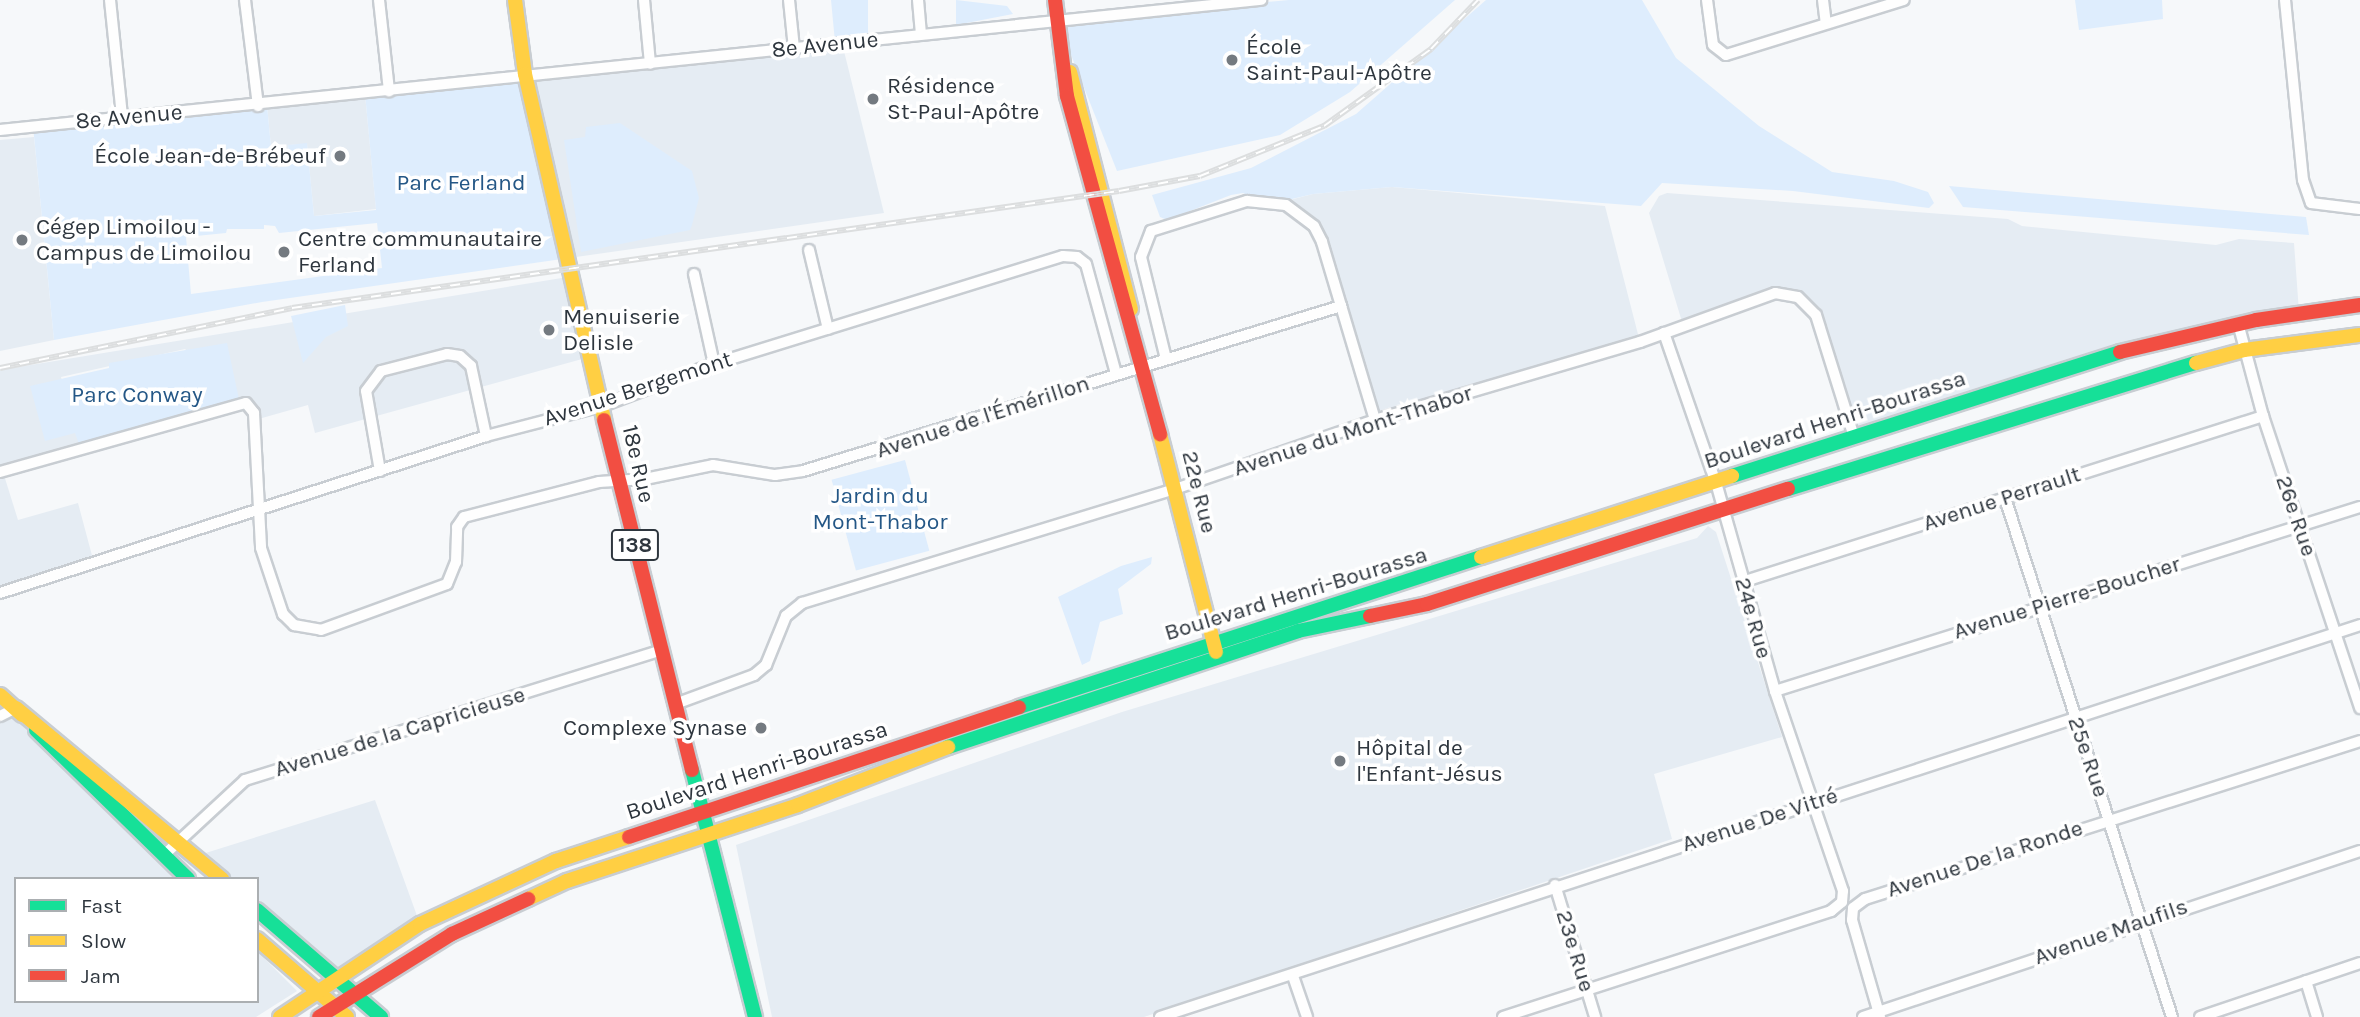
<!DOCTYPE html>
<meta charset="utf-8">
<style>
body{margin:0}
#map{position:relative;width:2360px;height:1017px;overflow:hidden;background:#f6f8fa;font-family:Karla,sans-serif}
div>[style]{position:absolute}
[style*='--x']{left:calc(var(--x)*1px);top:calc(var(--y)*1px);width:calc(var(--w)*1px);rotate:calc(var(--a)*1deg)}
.built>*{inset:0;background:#e5ecf3}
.green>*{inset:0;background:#deedfd;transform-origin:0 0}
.roads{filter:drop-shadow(2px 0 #c8cdd2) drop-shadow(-2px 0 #c8cdd2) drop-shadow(0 2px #c8cdd2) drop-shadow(0 -2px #c8cdd2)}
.street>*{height:10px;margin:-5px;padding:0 5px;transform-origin:5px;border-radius:5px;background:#fefefe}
.fast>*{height:14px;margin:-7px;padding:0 7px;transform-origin:7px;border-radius:7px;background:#16e098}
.slow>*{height:14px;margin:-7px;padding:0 7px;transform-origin:7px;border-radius:7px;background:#ffcf43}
.jam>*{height:14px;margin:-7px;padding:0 7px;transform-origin:7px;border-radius:7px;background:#f24e42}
.rail>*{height:6px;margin-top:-3px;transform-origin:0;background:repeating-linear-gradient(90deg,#fff 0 10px,#dcdedf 0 20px);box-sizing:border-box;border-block:2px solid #dcdedf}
.dots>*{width:19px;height:19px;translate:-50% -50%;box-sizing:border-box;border:4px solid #fff;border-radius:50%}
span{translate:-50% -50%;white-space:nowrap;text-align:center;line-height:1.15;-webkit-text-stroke:7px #fff;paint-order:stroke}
.shield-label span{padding:2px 5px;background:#fff;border:2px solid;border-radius:5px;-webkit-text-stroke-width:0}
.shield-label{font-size:21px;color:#2e363e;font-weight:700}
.street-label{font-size:23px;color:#2e363e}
.poi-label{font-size:23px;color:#2e363e}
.left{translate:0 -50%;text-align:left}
.right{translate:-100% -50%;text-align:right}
.park-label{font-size:23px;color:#245786}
.legend{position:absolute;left:14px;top:877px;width:245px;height:126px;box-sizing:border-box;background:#fff;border:2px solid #abafb2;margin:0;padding:9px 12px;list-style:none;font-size:21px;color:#2e363e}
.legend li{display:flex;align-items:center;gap:14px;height:35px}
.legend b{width:35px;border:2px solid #abafb2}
</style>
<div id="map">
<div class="built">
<i style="clip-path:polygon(842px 43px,884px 213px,569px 258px,525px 74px)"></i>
<i style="clip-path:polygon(365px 94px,376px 209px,314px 216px,307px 144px,288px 145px,290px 167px,273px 168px,267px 105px)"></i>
<i style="clip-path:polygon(34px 137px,54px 340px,0 351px,0 140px)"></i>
<i style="clip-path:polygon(1392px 187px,1605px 206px,1640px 342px,1375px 420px,1314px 226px,1274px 204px,1313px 194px)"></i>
<i style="clip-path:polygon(1667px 193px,2008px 219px,2022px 226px,2216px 245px,2239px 239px,2294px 243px,2299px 312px,2226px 325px,1854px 437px,1816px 315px,1788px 293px,1683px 325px,1649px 213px,1659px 196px)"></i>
<i style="clip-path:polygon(574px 276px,593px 356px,315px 433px,308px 405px,255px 420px,254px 413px,185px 349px,61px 377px,81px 450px,3px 472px,18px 520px,78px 503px,94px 563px,0 593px,0 370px)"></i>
<i style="clip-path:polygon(1708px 526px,1716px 532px,1782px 737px,1654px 774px,1672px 839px,1144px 1017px,772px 1017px,736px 845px,1122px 712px,1697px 538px)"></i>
<i style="clip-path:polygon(0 702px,185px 879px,16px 879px,16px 1001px,257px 1001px,257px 951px,297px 991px,256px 1017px,0 1017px)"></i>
<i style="clip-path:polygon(375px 800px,420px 924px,336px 979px,257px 910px,257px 879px,222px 879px,196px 856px)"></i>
</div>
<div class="green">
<i style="clip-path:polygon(831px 0,868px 0,868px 33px,835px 42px)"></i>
<i style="clip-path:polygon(956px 0,1007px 6px,1013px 14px,956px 25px)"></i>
<i style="clip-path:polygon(1289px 0,1455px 0,1350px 92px,1280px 135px,1117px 171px,1058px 22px)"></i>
<i style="clip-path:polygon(1486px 0,1642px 0,1676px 58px,1759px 126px,1832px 172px,1894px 181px,1928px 192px,1934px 203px,1929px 208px,1793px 191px,1662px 183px,1641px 206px,1392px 187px,1313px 194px,1271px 204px,1243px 193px,1231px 195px,1167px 220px,1160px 217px,1152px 195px,1251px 168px,1356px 114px)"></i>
<i style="clip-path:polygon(2075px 0,2162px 0,2163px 19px,2079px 30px)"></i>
<i style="clip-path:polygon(evenodd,525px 74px,569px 258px,262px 302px,54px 340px,33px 126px,267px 105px,273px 168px,290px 166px,288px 145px,307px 143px,314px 216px,376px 210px,365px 94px,525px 74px,377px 223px,382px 268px,191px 294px,186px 237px,226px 233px,227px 229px,264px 229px,264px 225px,275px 226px,279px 233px,377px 223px)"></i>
<i style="clip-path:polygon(620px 123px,692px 171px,699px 198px,692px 225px,690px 230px,581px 252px,564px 140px,585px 137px,586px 127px)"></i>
<i style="clip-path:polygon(1949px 186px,2306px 217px,2309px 235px,1963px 207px)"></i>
<i style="clip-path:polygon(345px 305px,348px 326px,326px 337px,303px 363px,291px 316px)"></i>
<i style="clip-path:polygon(227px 343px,240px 404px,81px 450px,75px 433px,45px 441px,30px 386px,109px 368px,109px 363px)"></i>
<i style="left:905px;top:460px;width:94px;height:76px;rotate:75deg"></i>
<i style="clip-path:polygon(1152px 557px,1151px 564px,1118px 589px,1123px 614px,1100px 622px,1090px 661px,1082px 665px,1058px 597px,1121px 566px)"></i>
</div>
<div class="roads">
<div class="street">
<i style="--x:110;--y:0;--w:118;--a:84.1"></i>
<i style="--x:245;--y:0;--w:107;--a:83"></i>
<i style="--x:379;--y:0;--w:92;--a:83.7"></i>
<i style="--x:644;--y:0;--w:64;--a:84.6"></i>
<i style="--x:789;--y:0;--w:48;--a:84.1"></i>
<i style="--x:918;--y:0;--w:34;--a:85"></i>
<i style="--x:1707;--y:0;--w:45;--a:82.4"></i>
<i style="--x:1713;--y:45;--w:16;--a:38"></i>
<i style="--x:1726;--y:55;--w:186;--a:-17.2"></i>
<i style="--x:1823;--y:0;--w:23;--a:83"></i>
<i style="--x:2285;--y:0;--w:181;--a:84.3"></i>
<i style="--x:2303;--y:180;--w:24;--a:71"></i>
<i style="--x:2311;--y:203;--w:49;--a:7"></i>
<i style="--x:0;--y:130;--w:1268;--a:-5.89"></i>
<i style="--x:809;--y:250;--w:81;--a:76.5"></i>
<i style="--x:694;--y:274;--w:92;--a:77.5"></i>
<i style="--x:2238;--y:323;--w:96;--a:75"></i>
<i style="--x:2263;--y:416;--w:308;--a:71.6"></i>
<i style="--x:1166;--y:359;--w:105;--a:-103.8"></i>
<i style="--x:1141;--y:257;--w:28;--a:-69"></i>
<i style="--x:1151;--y:231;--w:101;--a:-17.4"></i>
<i style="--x:1247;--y:201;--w:39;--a:6"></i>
<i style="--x:1286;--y:205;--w:35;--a:37"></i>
<i style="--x:1314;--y:226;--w:18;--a:63"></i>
<i style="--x:1322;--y:242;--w:186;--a:73.4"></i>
<i style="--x:380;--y:471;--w:81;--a:-99.9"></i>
<i style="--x:366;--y:391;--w:25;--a:-53"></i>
<i style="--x:381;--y:371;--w:68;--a:-14.4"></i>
<i style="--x:447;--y:354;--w:13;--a:9"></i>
<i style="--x:460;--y:356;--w:15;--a:42"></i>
<i style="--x:471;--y:366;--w:72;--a:77.9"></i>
<i style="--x:0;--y:472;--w:255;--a:-15.7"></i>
<i style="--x:246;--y:403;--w:13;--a:51"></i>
<i style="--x:254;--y:413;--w:135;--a:87"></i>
<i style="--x:261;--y:548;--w:70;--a:71.6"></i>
<i style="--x:283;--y:614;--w:16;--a:45"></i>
<i style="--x:294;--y:625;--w:27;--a:10"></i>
<i style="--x:321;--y:630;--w:134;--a:-20.1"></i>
<i style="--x:447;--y:584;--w:24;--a:-68"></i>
<i style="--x:456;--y:562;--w:35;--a:-88"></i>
<i style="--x:457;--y:527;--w:12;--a:-55"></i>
<i style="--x:464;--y:517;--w:139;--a:-14.5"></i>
<i style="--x:599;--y:482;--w:46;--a:-3.7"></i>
<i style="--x:645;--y:479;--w:69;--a:-11.6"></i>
<i style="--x:713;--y:465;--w:63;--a:9.2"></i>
<i style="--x:775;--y:475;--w:28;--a:-8"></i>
<i style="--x:803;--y:471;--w:563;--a:-17.05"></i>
<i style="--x:2005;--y:498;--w:545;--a:72.16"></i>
<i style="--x:1742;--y:582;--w:547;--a:-17.67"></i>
<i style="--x:0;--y:593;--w:511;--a:-17.9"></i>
<i style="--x:486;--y:436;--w:120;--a:-14.5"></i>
<i style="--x:602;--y:406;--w:120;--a:-20.6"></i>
<i style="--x:714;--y:364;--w:365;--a:-17.2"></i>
<i style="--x:1063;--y:256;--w:14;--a:4"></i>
<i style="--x:1077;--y:257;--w:11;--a:38"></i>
<i style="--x:1086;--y:264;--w:114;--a:74.7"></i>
<i style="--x:1775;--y:691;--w:613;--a:-17.46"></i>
<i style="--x:678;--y:703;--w:81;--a:-20.2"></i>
<i style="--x:754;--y:675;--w:16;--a:-40"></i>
<i style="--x:766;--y:665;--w:53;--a:-67.8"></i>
<i style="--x:786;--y:616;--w:21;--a:-39"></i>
<i style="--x:802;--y:603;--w:390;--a:-17"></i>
<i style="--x:1175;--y:489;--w:212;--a:-19"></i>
<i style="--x:1375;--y:420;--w:276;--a:-16.4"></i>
<i style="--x:1640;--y:342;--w:144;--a:-19.9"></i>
<i style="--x:1775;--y:293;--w:23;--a:10"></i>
<i style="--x:1798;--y:297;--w:25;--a:45"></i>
<i style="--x:1816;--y:315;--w:128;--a:72.7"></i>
<i style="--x:0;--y:716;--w:18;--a:-27"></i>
<i style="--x:163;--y:856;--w:112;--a:-42.8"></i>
<i style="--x:245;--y:780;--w:437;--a:-17.3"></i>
<i style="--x:1555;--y:885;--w:138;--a:73.1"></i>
<i style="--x:1293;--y:976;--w:43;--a:71.1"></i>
<i style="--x:2306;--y:981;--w:38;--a:73"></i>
<i style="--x:1160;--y:1017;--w:1262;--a:-18.09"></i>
<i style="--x:1503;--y:1017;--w:345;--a:-17.9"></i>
<i style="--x:1831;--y:911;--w:14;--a:-39"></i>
<i style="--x:1842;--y:902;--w:11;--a:-85"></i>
<i style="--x:1843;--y:891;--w:211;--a:-108.8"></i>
<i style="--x:1775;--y:691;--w:216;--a:-105.8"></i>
<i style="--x:1716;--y:483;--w:159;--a:-109.1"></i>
<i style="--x:1863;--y:1017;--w:524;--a:-18.47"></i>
<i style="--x:1880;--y:1017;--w:101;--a:-106.1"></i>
<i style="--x:1852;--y:920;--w:12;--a:-85"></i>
<i style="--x:1853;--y:908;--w:15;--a:-37"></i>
<i style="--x:1865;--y:899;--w:520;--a:-17.7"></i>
<i style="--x:2200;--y:1017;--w:169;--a:-18.6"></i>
</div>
<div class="fast">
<i style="--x:1732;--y:476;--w:407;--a:-17.7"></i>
<i style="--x:1788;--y:489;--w:427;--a:-17.2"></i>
<i style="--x:1019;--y:707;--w:486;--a:-18"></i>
<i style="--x:36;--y:730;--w:213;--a:44.4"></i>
<i style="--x:948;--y:747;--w:369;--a:-18.3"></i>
<i style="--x:1298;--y:631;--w:74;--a:-11.8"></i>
<i style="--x:692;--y:770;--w:255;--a:75.7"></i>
<i style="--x:257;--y:910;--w:164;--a:40.8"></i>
</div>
<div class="slow">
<i style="--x:515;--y:0;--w:75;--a:82.3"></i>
<i style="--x:525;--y:74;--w:355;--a:77.1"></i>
<i style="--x:1070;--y:72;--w:245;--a:75.6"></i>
<i style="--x:2196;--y:363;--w:50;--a:-15.2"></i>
<i style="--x:2244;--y:350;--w:117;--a:-7.4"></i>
<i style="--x:1160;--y:434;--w:225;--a:75.6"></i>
<i style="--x:1481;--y:557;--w:264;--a:-17.9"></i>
<i style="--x:0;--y:695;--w:30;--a:42"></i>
<i style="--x:16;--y:708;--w:268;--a:39.7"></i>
<i style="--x:528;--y:899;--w:43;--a:-24.8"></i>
<i style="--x:567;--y:881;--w:243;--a:-18.2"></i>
<i style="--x:798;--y:805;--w:161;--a:-21.1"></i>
<i style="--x:257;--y:939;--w:119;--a:40.9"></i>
<i style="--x:280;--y:1017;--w:168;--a:-33.6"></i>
<i style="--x:420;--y:924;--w:150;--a:-24.9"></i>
<i style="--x:556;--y:861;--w:77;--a:-18.2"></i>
</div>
<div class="jam">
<i style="--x:1055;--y:0;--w:97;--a:82.9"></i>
<i style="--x:1067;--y:96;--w:351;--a:74.6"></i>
<i style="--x:2120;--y:352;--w:140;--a:-13.2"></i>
<i style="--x:2256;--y:320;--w:105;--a:-8.2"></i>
<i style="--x:604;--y:420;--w:361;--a:75.9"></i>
<i style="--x:1370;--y:616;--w:58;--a:-11.9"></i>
<i style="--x:1427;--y:604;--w:379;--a:-17.7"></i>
<i style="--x:629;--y:837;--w:411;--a:-18.4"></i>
<i style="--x:319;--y:1017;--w:157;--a:-32"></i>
<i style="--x:452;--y:934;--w:84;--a:-24.7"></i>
</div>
</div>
<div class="rail">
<i style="--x:0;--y:368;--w:298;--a:-11.6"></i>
<i style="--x:292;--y:308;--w:835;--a:-8.05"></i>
<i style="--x:1119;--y:191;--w:82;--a:-10.5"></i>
<i style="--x:1200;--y:176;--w:134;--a:-22"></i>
<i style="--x:1324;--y:126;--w:132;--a:-35.7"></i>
<i style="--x:1431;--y:49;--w:68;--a:-46.2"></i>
</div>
<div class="dots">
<i style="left:1232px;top:60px;background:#747a80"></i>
<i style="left:873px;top:99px;background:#747a80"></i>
<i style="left:340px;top:156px;background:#747a80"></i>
<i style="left:22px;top:240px;background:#747a80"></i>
<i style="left:284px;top:252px;background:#747a80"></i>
<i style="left:549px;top:330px;background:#747a80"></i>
<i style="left:761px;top:728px;background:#747a80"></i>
<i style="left:1340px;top:761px;background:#747a80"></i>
</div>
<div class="shield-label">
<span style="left:635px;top:545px">138</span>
</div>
<div class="street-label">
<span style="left:825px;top:45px;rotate:-6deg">8e Avenue</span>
<span style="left:129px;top:117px;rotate:-5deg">8e Avenue</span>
<span style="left:638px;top:389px;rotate:-18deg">Avenue Bergemont</span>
<span style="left:983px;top:417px;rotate:-18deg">Avenue de l'Émérillon</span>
<span style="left:1835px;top:420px;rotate:-18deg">Boulevard Henri-Bourassa</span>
<span style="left:1353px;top:431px;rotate:-18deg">Avenue du Mont-Thabor</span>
<span style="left:638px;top:464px;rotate:77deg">18e Rue</span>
<span style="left:1199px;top:492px;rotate:76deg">22e Rue</span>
<span style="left:2002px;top:499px;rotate:-18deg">Avenue Perrault</span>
<span style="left:2296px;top:516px;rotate:71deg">26e Rue</span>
<span style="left:1296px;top:594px;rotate:-17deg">Boulevard Henri-Bourassa</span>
<span style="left:2067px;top:598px;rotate:-17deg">Avenue Pierre-Boucher</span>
<span style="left:1753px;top:618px;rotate:74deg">24e Rue</span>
<span style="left:400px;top:732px;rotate:-17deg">Avenue de la Capricieuse</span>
<span style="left:2088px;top:757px;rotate:71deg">25e Rue</span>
<span style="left:757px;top:771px;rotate:-18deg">Boulevard Henri-Bourassa</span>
<span style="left:1760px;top:820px;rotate:-18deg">Avenue De Vitré</span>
<span style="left:1985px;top:859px;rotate:-18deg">Avenue De la Ronde</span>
<span style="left:2111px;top:932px;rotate:-19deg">Avenue Maufils</span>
<span style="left:1575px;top:951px;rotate:73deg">23e Rue</span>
</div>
<div class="poi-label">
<span class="left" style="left:1246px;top:60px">École<br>Saint-Paul-Apôtre</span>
<span class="left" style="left:887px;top:99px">Résidence<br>St-Paul-Apôtre</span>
<span class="right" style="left:326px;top:156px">École Jean-de-Brébeuf</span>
<span class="left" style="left:36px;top:240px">Cégep Limoilou -<br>Campus de Limoilou</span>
<span class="left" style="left:298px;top:252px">Centre communautaire<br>Ferland</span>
<span class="left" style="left:563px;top:330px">Menuiserie<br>Delisle</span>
<span class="right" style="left:747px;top:728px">Complexe Synase</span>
<span class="left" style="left:1356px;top:761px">Hôpital de<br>l'Enfant-Jésus</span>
</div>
<div class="park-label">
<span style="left:461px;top:183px">Parc Ferland</span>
<span style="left:137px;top:395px">Parc Conway</span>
<span style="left:880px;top:509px">Jardin du<br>Mont-Thabor</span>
</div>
<ul class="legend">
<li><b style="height:9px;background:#16e098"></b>Fast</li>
<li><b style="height:9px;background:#ffcf43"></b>Slow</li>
<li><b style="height:9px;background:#f24e42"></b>Jam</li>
</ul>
</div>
